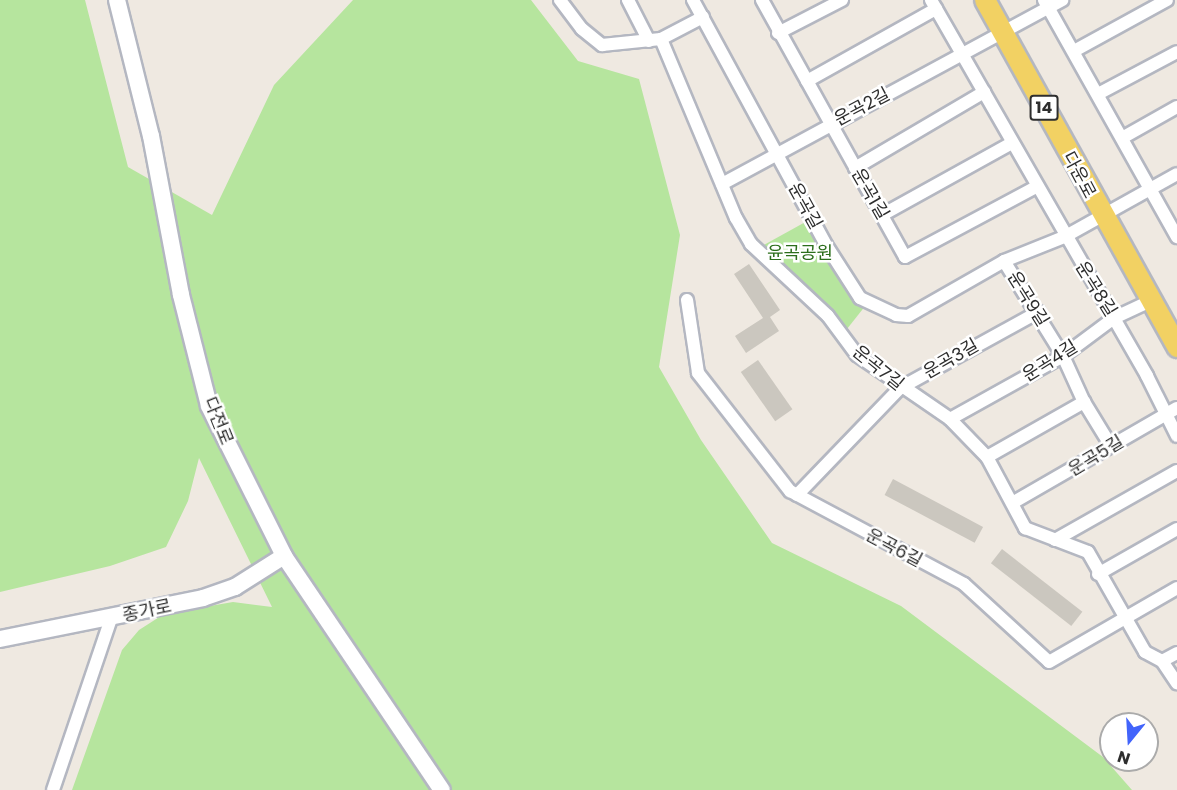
<!DOCTYPE html>
<meta charset="utf-8">
<style>
body{margin:0}
#map{position:relative;width:1177px;height:790px;overflow:hidden;background:#efe9e1;font-family:Poppins,"Noto Sans KR",sans-serif}
div>[style]{position:absolute}
[style*='--x']{left:calc(var(--x)*1px);top:calc(var(--y)*1px);width:calc(var(--w)*1px);rotate:calc(var(--a)*1deg)}
.green>*{inset:0;background:#b6e59e}
.building>*{inset:0;background:#cbc7bf;transform-origin:0 0}
.roads{filter:drop-shadow(2px 0 #b4b7c1) drop-shadow(-2px 0 #b4b7c1) drop-shadow(0 2px #b4b7c1) drop-shadow(0 -2px #b4b7c1)}
.minor>*{height:12px;margin:-6px;padding:0 6px;transform-origin:6px;border-radius:6px;background:#fff}
.secondary>*{height:16px;margin:-8px;padding:0 8px;transform-origin:8px;border-radius:8px;background:#fff}
.primary>*{height:20px;margin:-10px;padding:0 10px;transform-origin:10px;border-radius:10px;background:#f2d163}
span{translate:-50% -50%;white-space:nowrap;text-align:center;line-height:1.15;-webkit-text-stroke:5px #fff;paint-order:stroke}
.shield-label span{padding:2px 4px;background:#fff;border:2px solid;border-radius:4px;-webkit-text-stroke-width:0}
.shield-label{font-size:16px;color:#2e2e2e;font-weight:700}
.street-label{font-size:18px;color:#2e2e2e}
.park-label{font-size:18px;color:#2c6e1b}
.north{position:absolute;left:1099px;top:712px;width:60px;height:60px;box-sizing:border-box;background:#fff;border:2px solid #ababab;border-radius:50%;rotate:198deg;font-size:16px;font-weight:700;line-height:24px;text-align:center;color:#2e2e2e}
.north::after{content:'';display:block;margin:auto;width:21px;height:27px;background:#4264fb;clip-path:polygon(50% 0,100% 100%,50% 72%,0 100%)}
</style>
<div id="map">
<div class="green">
<i style="clip-path:polygon(0 0,85px 0,128px 167px,212px 215px,274px 85px,353px 0,531px 0,578px 61px,639px 79px,680px 235px,659px 367px,701px 440px,772px 543px,901px 606px,1103px 757px,1132px 790px,72px 790px,122px 650px,139px 630px,164px 614px,233px 602px,272px 607px,199px 458px,188px 501px,166px 547px,110px 566px,0 592px)"></i>
<i style="clip-path:polygon(809px 220px,866px 305px,843px 334px,760px 247px)"></i>
</div>
<div class="building">
<i style="clip-path:polygon(749px 264px,780px 310px,770px 317px,779px 331px,746px 353px,735px 336px,763px 318px,734px 274px)"></i>
<i style="left:758px;top:360px;width:60px;height:21px;rotate:55deg"></i>
<i style="left:893px;top:479px;width:102px;height:18px;rotate:28deg"></i>
<i style="left:1002px;top:549px;width:102px;height:18px;rotate:38deg"></i>
</div>
<div class="roads">
<div class="minor">
<i style="--x:560;--y:0;--w:36;--a:53"></i>
<i style="--x:582;--y:29;--w:26;--a:39"></i>
<i style="--x:602;--y:45;--w:59;--a:-5.8"></i>
<i style="--x:628;--y:0;--w:46;--a:62.9"></i>
<i style="--x:693;--y:0;--w:279;--a:61.5"></i>
<i style="--x:826;--y:245;--w:63;--a:57.3"></i>
<i style="--x:860;--y:298;--w:40;--a:25"></i>
<i style="--x:896;--y:315;--w:12;--a:5"></i>
<i style="--x:908;--y:316;--w:111;--a:-29.8"></i>
<i style="--x:1004;--y:261;--w:65;--a:-21.8"></i>
<i style="--x:1064;--y:237;--w:129;--a:-29.1"></i>
<i style="--x:762;--y:0;--w:294;--a:60.9"></i>
<i style="--x:905;--y:257;--w:149;--a:-28.1"></i>
<i style="--x:931;--y:0;--w:434;--a:60.1"></i>
<i style="--x:1147;--y:376;--w:67;--a:63.4"></i>
<i style="--x:1044;--y:0;--w:272;--a:60.7"></i>
<i style="--x:703;--y:17;--w:47;--a:152.4"></i>
<i style="--x:661;--y:39;--w:194;--a:67.3"></i>
<i style="--x:736;--y:218;--w:30;--a:60"></i>
<i style="--x:751;--y:244;--w:105;--a:43.1"></i>
<i style="--x:828;--y:316;--w:49;--a:53.4"></i>
<i style="--x:857;--y:355;--w:113;--a:34.5"></i>
<i style="--x:950;--y:419;--w:53;--a:45.8"></i>
<i style="--x:987;--y:457;--w:81;--a:61.8"></i>
<i style="--x:1025;--y:528;--w:67;--a:20.9"></i>
<i style="--x:1088;--y:552;--w:115;--a:60.3"></i>
<i style="--x:1145;--y:652;--w:19;--a:28"></i>
<i style="--x:1162;--y:661;--w:27;--a:56"></i>
<i style="--x:778;--y:33;--w:72;--a:-27.3"></i>
<i style="--x:1074;--y:51;--w:106;--a:-28.7"></i>
<i style="--x:807;--y:81;--w:148;--a:-29.2"></i>
<i style="--x:1098;--y:94;--w:89;--a:-28"></i>
<i style="--x:1122;--y:138;--w:63;--a:-29.4"></i>
<i style="--x:855;--y:168;--w:150;--a:-30.5"></i>
<i style="--x:722;--y:184;--w:387;--a:-28.4"></i>
<i style="--x:882;--y:215;--w:149;--a:-29"></i>
<i style="--x:1004;--y:261;--w:112;--a:58.2"></i>
<i style="--x:1063;--y:356;--w:51;--a:65.5"></i>
<i style="--x:1084;--y:402;--w:52;--a:58.5"></i>
<i style="--x:687;--y:300;--w:74;--a:81.4"></i>
<i style="--x:698;--y:373;--w:150;--a:52.1"></i>
<i style="--x:790;--y:491;--w:197;--a:28.1"></i>
<i style="--x:964;--y:584;--w:115;--a:42.5"></i>
<i style="--x:1049;--y:662;--w:148;--a:-30"></i>
<i style="--x:950;--y:419;--w:129;--a:-29.1"></i>
<i style="--x:1063;--y:356;--w:64;--a:-36.7"></i>
<i style="--x:1114;--y:318;--w:40;--a:-25"></i>
<i style="--x:987;--y:457;--w:112;--a:-29.6"></i>
<i style="--x:797;--y:495;--w:149;--a:-46.1"></i>
<i style="--x:900;--y:388;--w:158;--a:-28.8"></i>
<i style="--x:1014;--y:502;--w:188;--a:-30"></i>
<i style="--x:1055;--y:540;--w:140;--a:-29.5"></i>
<i style="--x:1098;--y:574;--w:91;--a:-29.7"></i>
<i style="--x:1162;--y:661;--w:17;--a:-28"></i>
<i style="--x:53;--y:790;--w:181;--a:-71.3"></i>
</div>
<div class="secondary">
<i style="--x:117;--y:0;--w:140;--a:76"></i>
<i style="--x:151;--y:136;--w:162;--a:79.3"></i>
<i style="--x:181;--y:295;--w:114;--a:75.8"></i>
<i style="--x:209;--y:406;--w:168;--a:63.4"></i>
<i style="--x:284;--y:556;--w:282;--a:56"></i>
<i style="--x:0;--y:639;--w:207;--a:-11.4"></i>
<i style="--x:203;--y:598;--w:34;--a:-19"></i>
<i style="--x:235;--y:587;--w:58;--a:-32.3"></i>
</div>
<div class="primary">
<i style="--x:985;--y:0;--w:397;--a:61"></i>
</div>
</div>
<div class="shield-label">
<span style="left:1044px;top:108px">14</span>
</div>
<div class="street-label">
<span style="left:862px;top:107px;rotate:-28deg">운곡2길</span>
<span style="left:1079px;top:175px;rotate:62deg">다운로</span>
<span style="left:870px;top:194px;rotate:60deg">운곡1길</span>
<span style="left:805px;top:206px;rotate:61deg">운곡길</span>
<span style="left:1096px;top:289px;rotate:58deg">운곡8길</span>
<span style="left:1028px;top:299px;rotate:58deg">운곡9길</span>
<span style="left:951px;top:359px;rotate:-30deg">운곡3길</span>
<span style="left:1050px;top:361px;rotate:-32deg">운곡4길</span>
<span style="left:878px;top:368px;rotate:39deg">운곡7길</span>
<span style="left:218px;top:421px;rotate:68deg">다전로</span>
<span style="left:1096px;top:456px;rotate:-31deg">운곡5길</span>
<span style="left:894px;top:548px;rotate:28deg">운곡6길</span>
<span style="left:147px;top:611px;rotate:-12deg">종가로</span>
</div>
<div class="park-label">
<span style="left:800px;top:253px">윤곡공원</span>
</div>
<div class="north">N</div>
</div>
